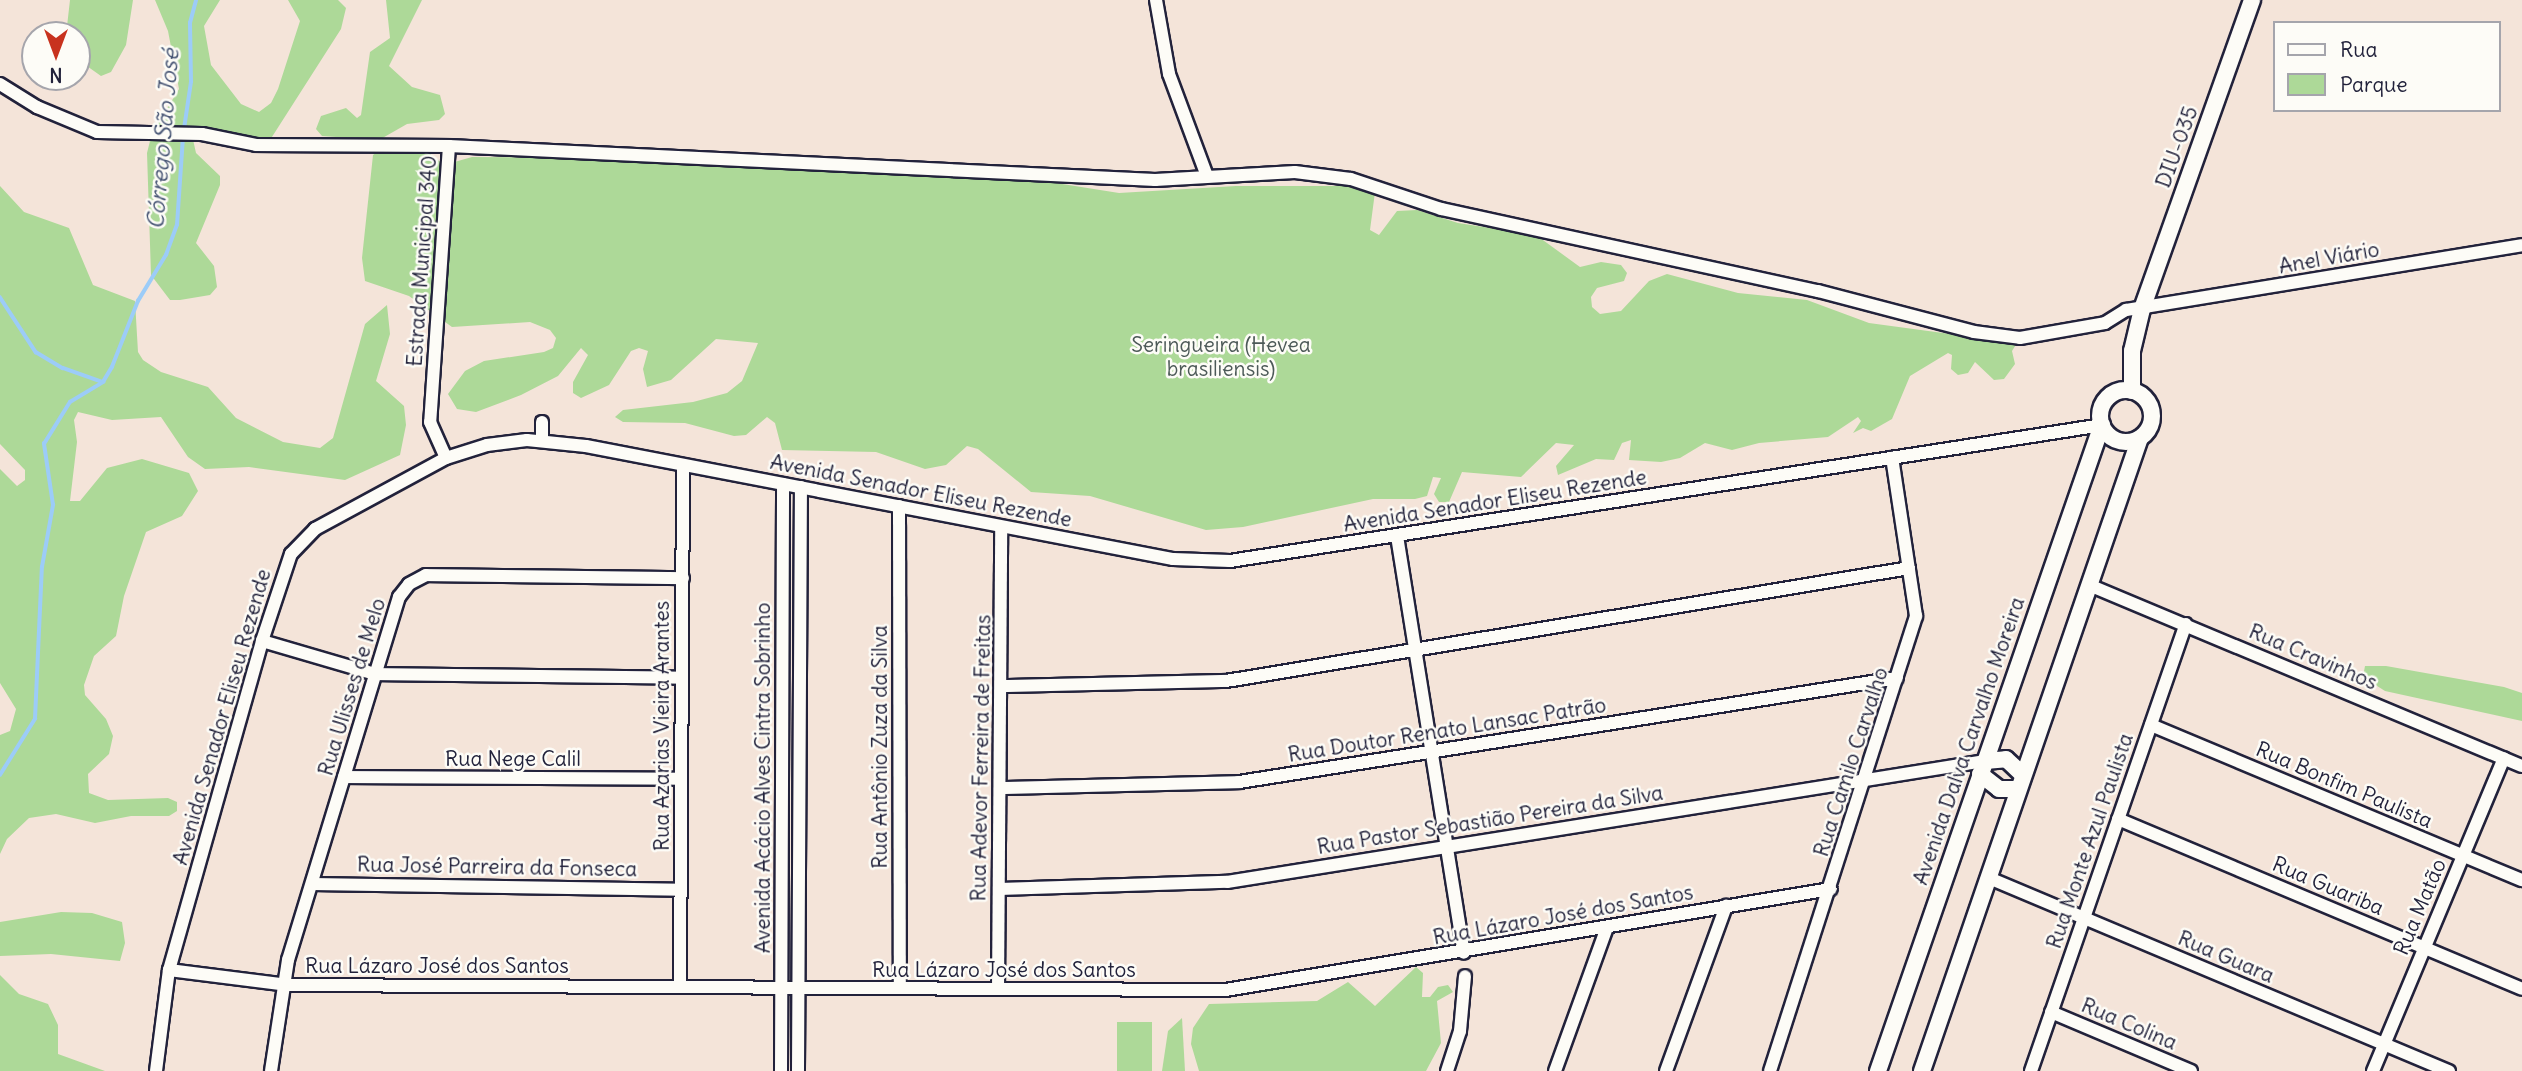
<!DOCTYPE html>
<meta charset="utf-8">
<style>
body{margin:0}
#map{position:relative;width:2522px;height:1071px;overflow:hidden;background:#f4e4d9;font-family:Delius,sans-serif}
div>[style]{position:absolute}
[style*='--x']{left:calc(var(--x)*1px);top:calc(var(--y)*1px);width:calc(var(--w)*1px);rotate:calc(var(--a)*1deg)}
.green>*{inset:0;background:#add998;transform-origin:0 0}
.stream>*{height:3.5px;margin:-1.75px;padding:0 1.75px;transform-origin:1.75px;border-radius:1.75px;background:#9cccf8}
.roads{filter:drop-shadow(2px 0 #22223b) drop-shadow(-2px 0 #22223b) drop-shadow(0 2px #22223b) drop-shadow(0 -2px #22223b)}
.minor>*{height:12px;margin:-6px;padding:0 6px;transform-origin:6px;border-radius:6px;background:#fdfcf7}
.tertiary>*{height:16px;margin:-8px;padding:0 8px;transform-origin:8px;border-radius:8px;background:#fdfcf7}
.tertiary>.ring{margin:-8px;padding:0;box-sizing:content-box;background:none;border:16px solid #fdfcf7;border-radius:50%}
span{translate:-50% -50%;white-space:nowrap;text-align:center;line-height:1.15;-webkit-text-stroke:5px #fdfcf7;paint-order:stroke}
.street-label{font-size:21px;color:#22223b}
.park-label{font-size:21px;color:#4c5957}
.water-label{font-size:23px;color:#475574;font-style:italic}
.legend{position:absolute;left:2273px;top:21px;width:228px;height:91px;box-sizing:border-box;background:#fdfcf7;border:2px solid #a5a5ac;margin:0;padding:9px 12px;list-style:none;font-size:21px;color:#22223b}
.legend li{display:flex;align-items:center;gap:14px;height:35px}
.legend b{width:35px;border:2px solid #a5a5ac}
.north{position:absolute;left:21px;top:21px;width:70px;height:70px;box-sizing:border-box;background:#fdfcf7;border:2px solid #a5a5ac;border-radius:50%;rotate:180deg;font-size:19px;font-weight:700;line-height:28px;text-align:center;color:#22223b}
.north::after{content:'';display:block;margin:auto;width:24px;height:32px;background:#c8321e;clip-path:polygon(50% 0,100% 100%,50% 72%,0 100%)}
</style>
<div id="map">
<div class="green">
<i style="clip-path:polygon(70px 0,133px 0,126px 45px,111px 72px,101px 76px,77px 59px,77px 35px,66px 35px)"></i>
<i style="clip-path:polygon(155px 0,220px 0,204px 26px,211px 65px,241px 104px,259px 112px,271px 103px,278px 89px,300px 21px,288px 0,338px 0,346px 8px,341px 29px,270px 140px,236px 138px,208px 127px,198px 127px,192px 135px,196px 153px,220px 176px,220px 185px,196px 243px,214px 266px,217px 287px,210px 295px,180px 300px,170px 300px,151px 275px,147px 153px,152px 133px,179px 89px,168px 31px)"></i>
<i style="clip-path:polygon(386px 0,422px 0,389px 66px,412px 87px,440px 95px,445px 114px,439px 120px,407px 124px,379px 140px,322px 136px,316px 129px,321px 116px,346px 108px,357px 118px,361px 115px,370px 52px,390px 38px)"></i>
<i style="clip-path:polygon(419px 145px,444px 165px,472px 157px,663px 158px,736px 167px,1056px 183px,1119px 193px,1236px 186px,1357px 186px,1375px 192px,1370px 230px,1379px 235px,1397px 211px,1417px 210px,1458px 223px,1536px 235px,1580px 267px,1601px 262px,1621px 265px,1627px 273px,1624px 281px,1597px 288px,1591px 297px,1592px 307px,1600px 314px,1621px 311px,1649px 281px,1667px 274px,1738px 293px,1807px 300px,1869px 323px,2017px 343px,2012px 351px,2015px 364px,2004px 379px,1994px 380px,1975px 362px,1968px 373px,1958px 375px,1951px 369px,1952px 355px,1948px 353px,1910px 376px,1892px 419px,1871px 431px,1863px 428px,1853px 433px,1861px 421px,1858px 417px,1828px 437px,1759px 443px,1732px 450px,1705px 443px,1680px 458px,1661px 462px,1629px 460px,1631px 440px,1622px 443px,1614px 460px,1596px 459px,1558px 475px,1556px 466px,1574px 445px,1556px 443px,1521px 477px,1462px 472px,1449px 502px,1439px 502px,1434px 494px,1441px 478px,1433px 477px,1427px 496px,1415px 499px,1373px 499px,1243px 527px,1206px 530px,1090px 496px,1031px 492px,978px 449px,967px 446px,946px 465px,925px 469px,876px 452px,782px 450px,775px 423px,767px 417px,746px 435px,734px 436px,685px 423px,623px 422px,615px 417px,623px 410px,693px 402px,727px 393px,742px 381px,758px 343px,716px 339px,671px 380px,647px 387px,643px 369px,648px 351px,639px 348px,631px 351px,609px 385px,581px 398px,573px 393px,573px 382px,588px 355px,581px 348px,558px 376px,521px 395px,476px 412px,457px 409px,448px 394px,465px 371px,484px 361px,544px 352px,553px 348px,556px 338px,550px 330px,530px 322px,452px 327px,409px 296px,365px 281px,362px 258px,373px 155px,381px 149px)"></i>
<i style="clip-path:polygon(0 186px,24px 212px,69px 228px,93px 285px,135px 301px,138px 352px,143px 360px,161px 372px,208px 387px,236px 418px,283px 442px,320px 448px,333px 438px,365px 324px,387px 305px,390px 334px,376px 381px,404px 406px,406px 425px,400px 455px,345px 480px,249px 467px,205px 469px,188px 457px,161px 417px,112px 420px,78px 412px,74px 420px,77px 442px,70px 501px,80px 501px,107px 468px,142px 459px,189px 473px,198px 491px,182px 516px,146px 532px,124px 596px,116px 636px,94px 656px,84px 685px,85px 695px,106px 719px,113px 736px,109px 754px,88px 774px,89px 793px,108px 800px,168px 798px,177px 802px,177px 811px,169px 816px,131px 816px,95px 823px,56px 814px,29px 818px,7px 839px,0 854px,0 735px,10px 731px,16px 709px,0 683px,0 469px,17px 486px,25px 480px,25px 470px,0 444px)"></i>
<i style="clip-path:polygon(2365px 666px,2386px 666px,2504px 687px,2522px 693px,2522px 721px,2385px 691px,2363px 677px)"></i>
<i style="clip-path:polygon(61px 912px,92px 913px,122px 922px,125px 943px,120px 961px,51px 954px,0 956px,0 922px)"></i>
<i style="clip-path:polygon(1416px 967px,1423px 973px,1422px 997px,1430px 997px,1438px 987px,1448px 985px,1453px 992px,1437px 1001px,1441px 1043px,1426px 1071px,1199px 1071px,1191px 1044px,1193px 1028px,1209px 1004px,1317px 1001px,1348px 982px,1375px 1006px)"></i>
<i style="clip-path:polygon(0 975px,19px 994px,48px 1004px,58px 1025px,58px 1054px,105px 1071px,0 1071px)"></i>
<i style="clip-path:polygon(1182px 1018px,1185px 1071px,1162px 1071px,1168px 1031px)"></i>
<i style="left:1117px;top:1022px;width:35px;height:49px"></i>
</div>
<div class="stream">
<i style="--x:184;--y:129;--w:48;--a:-81.5"></i>
<i style="--x:191;--y:82;--w:59;--a:-91"></i>
<i style="--x:190;--y:23;--w:24;--a:-75"></i>
<i style="--x:0;--y:297;--w:66;--a:56.8"></i>
<i style="--x:36;--y:352;--w:31;--a:31"></i>
<i style="--x:63;--y:368;--w:42;--a:19.3"></i>
<i style="--x:0;--y:775;--w:66;--a:-58"></i>
<i style="--x:35;--y:719;--w:152;--a:-87.4"></i>
<i style="--x:42;--y:567;--w:63;--a:-79.9"></i>
<i style="--x:53;--y:505;--w:62;--a:-98.4"></i>
<i style="--x:44;--y:444;--w:49;--a:-58.2"></i>
<i style="--x:70;--y:402;--w:39;--a:-31"></i>
<i style="--x:103;--y:382;--w:17;--a:-59"></i>
<i style="--x:112;--y:367;--w:71;--a:-68.5"></i>
<i style="--x:138;--y:301;--w:54;--a:-58.7"></i>
<i style="--x:166;--y:255;--w:32;--a:-70"></i>
<i style="--x:177;--y:225;--w:88;--a:-86.1"></i>
</div>
<div class="roads">
<div class="minor">
<i style="--x:1156;--y:0;--w:75;--a:80"></i>
<i style="--x:1169;--y:74;--w:109;--a:69.6"></i>
<i style="--x:0;--y:84;--w:44;--a:31.9"></i>
<i style="--x:37;--y:107;--w:65;--a:22.6"></i>
<i style="--x:97;--y:132;--w:105;--a:1.1"></i>
<i style="--x:202;--y:134;--w:55;--a:11.5"></i>
<i style="--x:256;--y:145;--w:193;--a:0.3"></i>
<i style="--x:449;--y:146;--w:277;--a:93.9"></i>
<i style="--x:430;--y:422;--w:39;--a:66"></i>
<i style="--x:449;--y:146;--w:707;--a:2.76"></i>
<i style="--x:1155;--y:180;--w:140;--a:-3.3"></i>
<i style="--x:1295;--y:172;--w:56;--a:7.1"></i>
<i style="--x:1351;--y:179;--w:95;--a:18.4"></i>
<i style="--x:1441;--y:209;--w:386;--a:12.3"></i>
<i style="--x:1818;--y:291;--w:161;--a:14.7"></i>
<i style="--x:1974;--y:332;--w:46;--a:7.4"></i>
<i style="--x:2020;--y:338;--w:86;--a:-10"></i>
<i style="--x:2105;--y:323;--w:25;--a:-32"></i>
<i style="--x:2126;--y:310;--w:401;--a:-9.3"></i>
<i style="--x:542;--y:422;--w:19;--a:90"></i>
<i style="--x:899;--y:506;--w:482;--a:89.9"></i>
<i style="--x:1397;--y:536;--w:422;--a:80.9"></i>
<i style="--x:2089;--y:585;--w:469;--a:22.7"></i>
<i style="--x:262;--y:641;--w:118;--a:16.3"></i>
<i style="--x:375;--y:674;--w:307;--a:0.7"></i>
<i style="--x:1003;--y:686;--w:223;--a:-1.3"></i>
<i style="--x:1226;--y:681;--w:692;--a:-9.39"></i>
<i style="--x:2151;--y:725;--w:402;--a:22.7"></i>
<i style="--x:344;--y:777;--w:337;--a:0.3"></i>
<i style="--x:1001;--y:788;--w:238;--a:-1.4"></i>
<i style="--x:1239;--y:782;--w:666;--a:-8.98"></i>
<i style="--x:2118;--y:819;--w:438;--a:22.8"></i>
<i style="--x:1989;--y:878;--w:499;--a:22.8"></i>
<i style="--x:312;--y:884;--w:369;--a:0.9"></i>
<i style="--x:999;--y:889;--w:228;--a:-1.8"></i>
<i style="--x:1227;--y:882;--w:768;--a:-9.07"></i>
<i style="--x:169;--y:970;--w:120;--a:7.2"></i>
<i style="--x:288;--y:985;--w:938;--a:0.31"></i>
<i style="--x:1226;--y:990;--w:613;--a:-9.48"></i>
<i style="--x:680;--y:987;--w:521;--a:-89.67"></i>
<i style="--x:998;--y:989;--w:462;--a:-89.6"></i>
<i style="--x:2051;--y:1012;--w:152;--a:22.9"></i>
<i style="--x:156;--y:1071;--w:102;--a:-82.7"></i>
<i style="--x:169;--y:970;--w:342;--a:-74.2"></i>
<i style="--x:262;--y:641;--w:92;--a:-71.6"></i>
<i style="--x:291;--y:554;--w:35;--a:-46"></i>
<i style="--x:315;--y:529;--w:149;--a:-28.5"></i>
<i style="--x:446;--y:458;--w:43;--a:-17.6"></i>
<i style="--x:487;--y:445;--w:40;--a:-7.1"></i>
<i style="--x:527;--y:440;--w:59;--a:5.8"></i>
<i style="--x:586;--y:446;--w:598;--a:10.9"></i>
<i style="--x:1173;--y:559;--w:57;--a:2"></i>
<i style="--x:1230;--y:561;--w:883;--a:-8.86"></i>
<i style="--x:271;--y:1071;--w:112;--a:-81.3"></i>
<i style="--x:288;--y:960;--w:380;--a:-73"></i>
<i style="--x:399;--y:597;--w:16;--a:-52"></i>
<i style="--x:409;--y:584;--w:19;--a:-28"></i>
<i style="--x:426;--y:575;--w:257;--a:0.7"></i>
<i style="--x:781;--y:1071;--w:587;--a:-89.8"></i>
<i style="--x:798;--y:1071;--w:584;--a:-89.71"></i>
<i style="--x:1447;--y:1071;--w:42;--a:-72"></i>
<i style="--x:1460;--y:1031;--w:55;--a:-84.8"></i>
<i style="--x:1555;--y:1071;--w:153;--a:-70.1"></i>
<i style="--x:1666;--y:1071;--w:176;--a:-70"></i>
<i style="--x:1770;--y:1071;--w:478;--a:-72.2"></i>
<i style="--x:1916;--y:616;--w:160;--a:-98.6"></i>
<i style="--x:2031;--y:1071;--w:473;--a:-70.9"></i>
<i style="--x:2373;--y:1071;--w:339;--a:-67.3"></i>
</div>
<div class="tertiary">
<i class="ring" style="left:2100px;top:390px;width:36px;height:36px"></i>
<i style="--x:2132;--y:391;--w:40;--a:-90"></i>
<i style="--x:2132;--y:351;--w:43;--a:-76.6"></i>
<i style="--x:2142;--y:309;--w:328;--a:-70.4"></i>
<i style="--x:1985;--y:761;--w:21;--a:-5"></i>
<i style="--x:2006;--y:759;--w:21;--a:43"></i>
<i style="--x:1980;--y:774;--w:24;--a:38"></i>
<i style="--x:1999;--y:789;--w:18;--a:0"></i>
<i style="--x:1878;--y:1071;--w:684;--a:-70.88"></i>
<i style="--x:1922;--y:1071;--w:669;--a:-71"></i>
</div>
</div>
<div class="street-label">
<span style="left:2177px;top:147px;rotate:-70deg">DIU-035</span>
<span style="left:2329px;top:258px;rotate:-10deg">Anel Viário</span>
<span style="left:422px;top:261px;rotate:-86deg">Estrada Municipal 340</span>
<span style="left:921px;top:491px;rotate:11deg">Avenida Senador Eliseu Rezende</span>
<span style="left:1495px;top:501px;rotate:-9deg">Avenida Senador Eliseu Rezende</span>
<span style="left:2313px;top:657px;rotate:23deg">Rua Cravinhos</span>
<span style="left:352px;top:687px;rotate:-73deg">Rua Ulisses de Melo</span>
<span style="left:222px;top:717px;rotate:-74deg">Avenida Senador Eliseu Rezende</span>
<span style="left:662px;top:726px;rotate:-90deg">Rua Azarias Vieira Arantes</span>
<span style="left:1447px;top:730px;rotate:-9deg">Rua Doutor Renato Lansac Patrão</span>
<span style="left:1969px;top:741px;rotate:-71deg">Avenida Dalva Carvalho Moreira</span>
<span style="left:880px;top:747px;rotate:-90deg">Rua Antônio Zuza da Silva</span>
<span style="left:981px;top:758px;rotate:-89deg">Rua Adevor Ferreira de Freitas</span>
<span style="left:513px;top:759px">Rua Nege Calil</span>
<span style="left:1851px;top:762px;rotate:-72deg">Rua Camilo Carvalho</span>
<span style="left:763px;top:778px;rotate:-90deg">Avenida Acácio Alves Cintra Sobrinho</span>
<span style="left:2344px;top:785px;rotate:23deg">Rua Bonfim Paulista</span>
<span style="left:1490px;top:820px;rotate:-9deg">Rua Pastor Sebastião Pereira da Silva</span>
<span style="left:2090px;top:841px;rotate:-71deg">Rua Monte Azul Paulista</span>
<span style="left:497px;top:867px;rotate:1deg">Rua José Parreira da Fonseca</span>
<span style="left:2328px;top:886px;rotate:23deg">Rua Guariba</span>
<span style="left:2420px;top:907px;rotate:-67deg">Rua Matão</span>
<span style="left:1563px;top:915px;rotate:-10deg">Rua Lázaro José dos Santos</span>
<span style="left:2226px;top:957px;rotate:23deg">Rua Guara</span>
<span style="left:437px;top:966px">Rua Lázaro José dos Santos</span>
<span style="left:1004px;top:970px">Rua Lázaro José dos Santos</span>
<span style="left:2129px;top:1024px;rotate:23deg">Rua Colina</span>
</div>
<div class="park-label">
<span style="left:1221px;top:357px">Seringueira (Hevea<br>brasiliensis)</span>
</div>
<div class="water-label">
<span style="left:163px;top:139px;rotate:-85deg">Córrego São José</span>
</div>
<ul class="legend">
<li><b style="height:9px;background:#fdfcf7"></b>Rua</li>
<li><b style="height:19px;background:#add998"></b>Parque</li>
</ul>
<div class="north">N</div>
</div>
